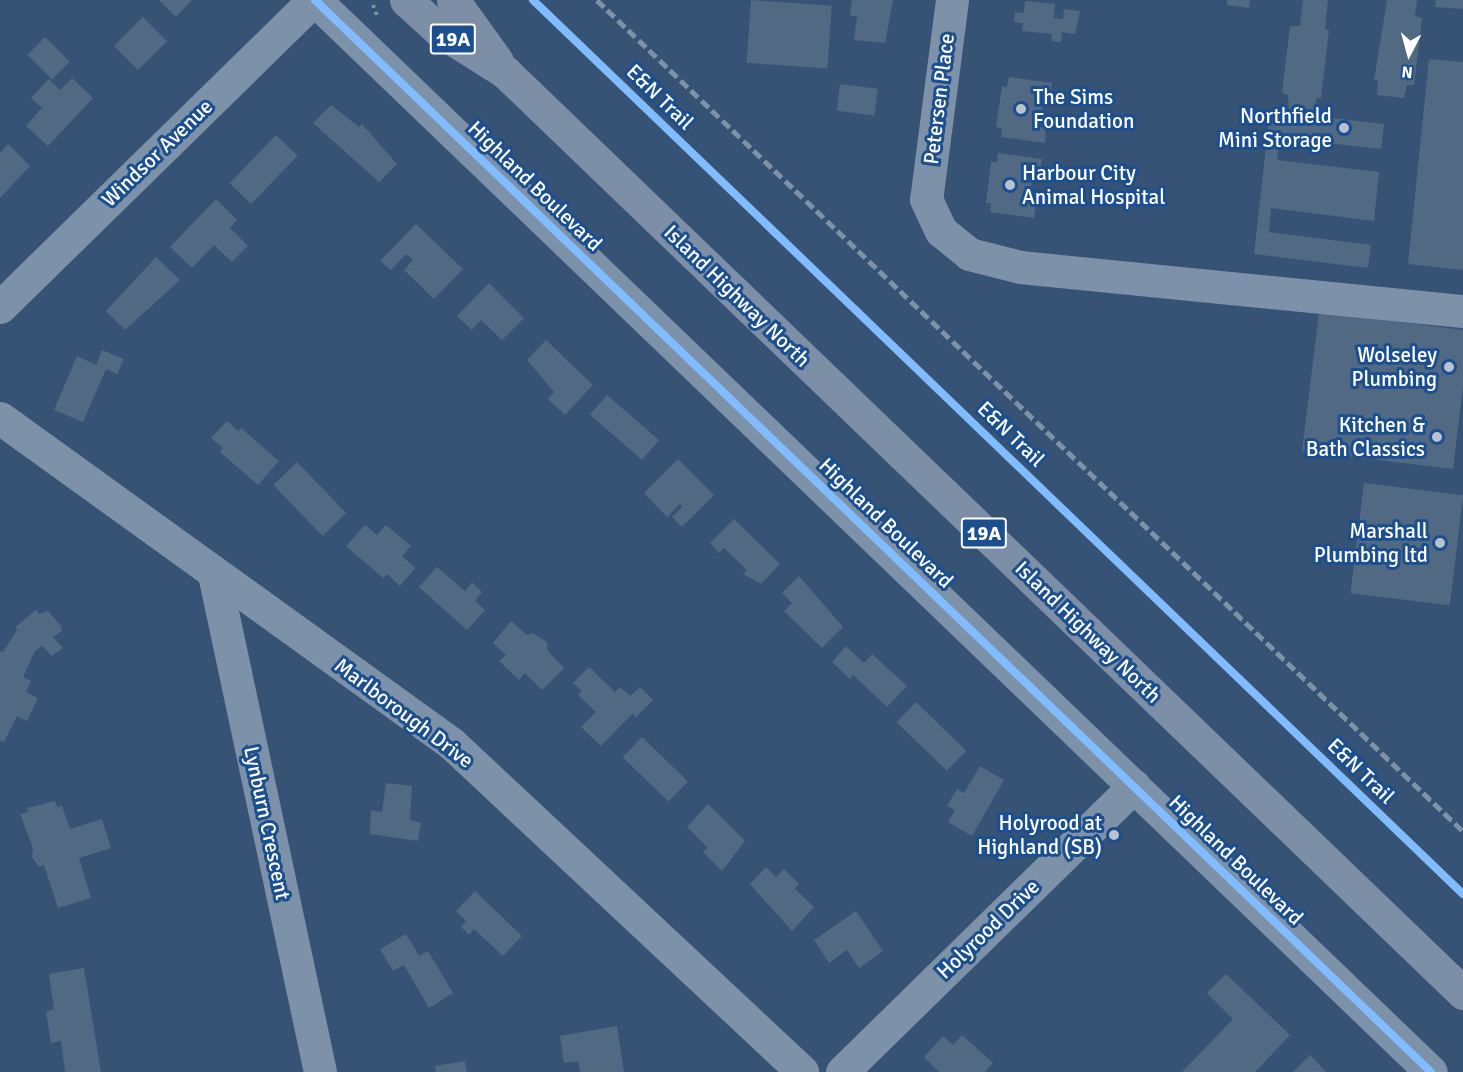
<!DOCTYPE html>
<style>
body{margin:0}
#map{position:relative;width:1463px;height:1072px;overflow:hidden;background:#365274;font-family:Signika,sans-serif}
div>[style]{position:absolute}
[style*='--x']{left:calc(var(--x)*1px);top:calc(var(--y)*1px);width:calc(var(--w)*1px);rotate:calc(var(--a)*1deg)}
.building>*{inset:0;background:#526984;transform-origin:0 0}
.path>*{height:4px;margin-top:-2px;transform-origin:0;background:repeating-linear-gradient(90deg,#7d92a8 0 3px,transparent 0 7.5px)}
.minor>*{height:33px;margin:-16.5px;padding:0 16.5px;transform-origin:16.5px;border-radius:16.5px;background:#7d92a8}
.major>*{height:33px;margin:-16.5px;padding:0 16.5px;transform-origin:16.5px;border-radius:16.5px;background:#7d8ea7}
.rail>*{height:4.5px;margin-top:-2.25px;transform-origin:0;background:repeating-linear-gradient(90deg,#7e92a7 0 10px,transparent 0 14.5px)}
.cycleway>*{height:8px;margin:-4px;padding:0 4px;transform-origin:4px;border-radius:4px;background:#80bcff}
.dots>*{width:16px;height:16px;translate:-50% -50%;box-sizing:border-box;border:3px solid #1b4f8f;border-radius:50%}
span{translate:-50% -50%;white-space:nowrap;text-align:center;line-height:1.15;-webkit-text-stroke:6px #1b4f8f;paint-order:stroke}
.shield-label span{padding:2px 4px;background:#1b4f8f;border:2px solid;border-radius:4px;-webkit-text-stroke-width:0}
.shield-label{font-size:20px;color:#fff;font-weight:700}
.street-label{font-size:21px;color:#fff}
.poi-label{font-size:21px;color:#fff}
.left{translate:0 -50%;text-align:left}
.right{translate:-100% -50%;text-align:right}
.north{position:absolute;left:1379px;top:24px;width:60px;height:60px;-webkit-text-stroke:4px #1b4f8f;paint-order:stroke;rotate:186deg;font-size:16px;font-weight:700;line-height:24px;text-align:center;color:#fff}
.north::after{content:'';display:block;margin:auto;width:21px;height:27px;background:#fff;clip-path:polygon(50% 0,100% 100%,50% 72%,0 100%)}
</style>
<div id="map">
<div class="building">
<i style="clip-path:polygon(159px 0,192px 0,176px 17px)"></i>
<i style="left:751px;top:0;width:81px;height:63px;rotate:4deg"></i>
<i style="clip-path:polygon(852px 0,893px 0,885px 43px,854px 40px,857px 16px,850px 16px)"></i>
<i style="clip-path:polygon(1227px 0,1250px 0,1249px 8px,1227px 5px)"></i>
<i style="clip-path:polygon(1303px 0,1328px 0,1325px 29px,1329px 30px,1321px 98px,1317px 98px,1314px 111px,1289px 109px,1288px 95px,1282px 93px,1290px 26px,1300px 26px)"></i>
<i style="clip-path:polygon(1387px 0,1417px 0,1415px 16px,1422px 18px,1414px 85px,1407px 85px,1404px 98px,1377px 95px,1378px 81px,1374px 80px)"></i>
<i style="clip-path:polygon(1436px 0,1463px 0,1463px 9px,1435px 7px)"></i>
<i style="clip-path:polygon(1025px 1px,1055px 4px,1054px 18px,1063px 19px,1064px 9px,1080px 11px,1075px 34px,1062px 32px,1061px 42px,1051px 41px,1052px 34px,1022px 31px,1023px 23px,1014px 22px,1015px 12px,1024px 13px)"></i>
<i style="left:143px;top:17px;width:34px;height:41px;rotate:45deg"></i>
<i style="left:45px;top:37px;width:35px;height:25px;rotate:45deg"></i>
<i style="clip-path:polygon(1429px 59px,1463px 62px,1463px 270px,1408px 264px)"></i>
<i style="clip-path:polygon(1009px 77px,1052px 83px,1050px 98px,1044px 97px,1040px 127px,1046px 128px,1045px 143px,1001px 137px,1002px 128px,996px 127px,999px 106px,1002px 86px,1007px 87px)"></i>
<i style="clip-path:polygon(72px 78px,93px 98px,48px 146px,26px 126px,42px 108px,31px 98px,49px 79px,60px 90px)"></i>
<i style="left:840px;top:84px;width:38px;height:27px;rotate:7deg"></i>
<i style="clip-path:polygon(331px 105px,359px 127px,362px 124px,397px 164px,379px 182px,313px 123px)"></i>
<i style="clip-path:polygon(1270px 111px,1384px 124px,1381px 149px,1280px 138px,1277px 160px,1379px 172px,1374px 221px,1271px 208px,1269px 232px,1371px 245px,1368px 268px,1254px 254px)"></i>
<i style="left:276px;top:135px;width:30px;height:67px;rotate:44deg"></i>
<i style="clip-path:polygon(8px 144px,30px 166px,0 198px,0 153px)"></i>
<i style="clip-path:polygon(998px 153px,1042px 159px,1040px 173px,1034px 172px,1031px 187px,1030px 203px,1036px 204px,1034px 218px,990px 212px,991px 203px,986px 203px,991px 162px,997px 162px)"></i>
<i style="clip-path:polygon(216px 199px,237px 220px,230px 228px,248px 246px,232px 262px,214px 245px,192px 268px,170px 247px)"></i>
<i style="clip-path:polygon(416px 224px,463px 269px,434px 299px,404px 270px,413px 260px,406px 254px,391px 270px,380px 261px)"></i>
<i style="clip-path:polygon(156px 257px,180px 280px,125px 330px,106px 311px)"></i>
<i style="clip-path:polygon(489px 283px,524px 318px,502px 340px,481px 320px,472px 330px,457px 316px)"></i>
<i style="clip-path:polygon(1319px 312px,1463px 330px,1463px 386px,1453px 469px,1302px 451px)"></i>
<i style="clip-path:polygon(546px 340px,593px 385px,565px 415px,548px 399px,554px 392px,527px 360px)"></i>
<i style="clip-path:polygon(102px 350px,124px 359px,117px 374px,106px 369px,83px 422px,54px 410px,77px 356px,96px 365px)"></i>
<i style="left:607px;top:395px;width:69px;height:26px;rotate:41deg"></i>
<i style="clip-path:polygon(227px 421px,238px 431px,241px 428px,279px 461px,258px 485px,220px 452px,223px 448px,211px 438px)"></i>
<i style="clip-path:polygon(678px 459px,714px 495px,682px 527px,672px 517px,682px 507px,680px 504px,667px 517px,644px 493px)"></i>
<i style="left:297px;top:462px;width:71px;height:33px;rotate:46deg"></i>
<i style="left:1364px;top:483px;width:100px;height:111px;rotate:7deg"></i>
<i style="clip-path:polygon(734px 519px,780px 564px,761px 584px,743px 574px,747px 570px,724px 548px,719px 553px,710px 543px)"></i>
<i style="clip-path:polygon(365px 525px,377px 535px,386px 525px,411px 546px,402px 556px,415px 568px,400px 586px,387px 574px,383px 578px,346px 546px)"></i>
<i style="clip-path:polygon(437px 567px,465px 591px,472px 582px,482px 592px,475px 601px,485px 610px,467px 630px,419px 587px)"></i>
<i style="clip-path:polygon(799px 576px,843px 627px,822px 648px,784px 611px,792px 603px,782px 593px)"></i>
<i style="clip-path:polygon(36px 610px,39px 614px,48px 611px,61px 626px,62px 631px,53px 637px,63px 648px,52px 656px,42px 646px,35px 651px,23px 677px,31px 681px,26px 692px,38px 698px,27px 721px,17px 716px,4px 742px,0 740px,0 651px,3px 652px,17px 630px,15px 627px)"></i>
<i style="clip-path:polygon(511px 621px,527px 635px,532px 633px,547px 642px,548px 651px,564px 668px,542px 690px,525px 673px,519px 680px,499px 661px,506px 655px,493px 643px)"></i>
<i style="clip-path:polygon(846px 646px,864px 663px,872px 654px,907px 686px,887px 707px,853px 675px,850px 679px,832px 662px)"></i>
<i style="clip-path:polygon(589px 667px,615px 692px,620px 687px,630px 696px,640px 687px,653px 700px,636px 717px,632px 714px,601px 746px,581px 727px,596px 712px,578px 695px,582px 691px,573px 683px)"></i>
<i style="left:916px;top:702px;width:70px;height:28px;rotate:44deg"></i>
<i style="left:642px;top:737px;width:64px;height:28px;rotate:44deg"></i>
<i style="clip-path:polygon(980px 766px,1004px 780px,972px 836px,948px 822px,955px 810px,947px 806px,957px 789px,964px 793px)"></i>
<i style="clip-path:polygon(386px 783px,412px 786px,410px 820px,421px 823px,418px 841px,370px 834px,371px 810px,382px 812px)"></i>
<i style="clip-path:polygon(55px 801px,57px 807px,62px 806px,70px 829px,102px 819px,111px 848px,79px 858px,91px 898px,58px 908px,44px 865px,39px 867px,32px 857px,33px 848px,20px 814px,28px 812px,27px 808px)"></i>
<i style="clip-path:polygon(708px 804px,745px 841px,722px 871px,703px 852px,708px 848px,687px 827px)"></i>
<i style="clip-path:polygon(766px 867px,776px 877px,784px 869px,799px 884px,795px 889px,814px 907px,792px 931px,750px 884px)"></i>
<i style="clip-path:polygon(475px 891px,522px 936px,503px 956px,474px 929px,469px 935px,461px 927px,466px 921px,456px 911px)"></i>
<i style="clip-path:polygon(856px 911px,883px 951px,859px 968px,847px 950px,829px 963px,814px 940px)"></i>
<i style="clip-path:polygon(406px 934px,419px 956px,428px 951px,453px 993px,429px 1008px,404px 965px,393px 971px,380px 949px)"></i>
<i style="clip-path:polygon(84px 968px,101px 1072px,65px 1072px,61px 1041px,51px 1043px,46px 1012px,54px 1009px,49px 974px)"></i>
<i style="clip-path:polygon(1226px 974px,1290px 1035px,1255px 1072px,1182px 1072px,1233px 1019px,1207px 993px)"></i>
<i style="clip-path:polygon(617px 1026px,624px 1072px,580px 1072px,578px 1061px,564px 1063px,560px 1036px)"></i>
<i style="clip-path:polygon(962px 1035px,993px 1063px,985px 1072px,939px 1072px,924px 1057px,943px 1036px,953px 1045px)"></i>
<i style="clip-path:polygon(1310px 1055px,1326px 1072px,1293px 1072px)"></i>
<i style="clip-path:polygon(465px 1061px,467px 1072px,436px 1072px,435px 1066px)"></i>
</div>
<div class="path">
<i style="--x:373;--y:5;--w:14;--a:69"></i>
</div>
<div class="minor">
<i style="--x:315;--y:0;--w:1547;--a:43.85"></i>
<i style="--x:952;--y:0;--w:201;--a:97.4"></i>
<i style="--x:926;--y:199;--w:35;--a:65"></i>
<i style="--x:941;--y:231;--w:36;--a:39"></i>
<i style="--x:969;--y:254;--w:53;--a:14.3"></i>
<i style="--x:1020;--y:267;--w:445;--a:5.7"></i>
<i style="--x:0;--y:307;--w:438;--a:-44.4"></i>
<i style="--x:0;--y:418;--w:556;--a:35.78"></i>
<i style="--x:451;--y:743;--w:481;--a:43.1"></i>
<i style="--x:214;--y:574;--w:509;--a:77.98"></i>
<i style="--x:842;--y:1072;--w:409;--a:-44.4"></i>
</div>
<div class="major">
<i style="--x:406;--y:0;--w:46;--a:42.4"></i>
<i style="--x:440;--y:31;--w:77;--a:32.2"></i>
<i style="--x:505;--y:72;--w:1329;--a:43.87"></i>
<i style="--x:453;--y:0;--w:75;--a:54.2"></i>
</div>
<div class="rail">
<i style="--x:597;--y:0;--w:1200;--a:43.82"></i>
</div>
<div class="cycleway">
<i style="--x:315;--y:0;--w:1547;--a:43.85"></i>
<i style="--x:533;--y:0;--w:1290;--a:43.87"></i>
</div>
<div class="dots">
<i style="left:1021px;top:109px;background:#b9c2ce"></i>
<i style="left:1344px;top:128px;background:#b9c2ce"></i>
<i style="left:1010px;top:185px;background:#b9c2ce"></i>
<i style="left:1449px;top:367px;background:#b9c2ce"></i>
<i style="left:1437px;top:437px;background:#b9c2ce"></i>
<i style="left:1440px;top:543px;background:#b9c2ce"></i>
<i style="left:1114px;top:835px;background:#b9c2ce"></i>
</div>
<div class="shield-label">
<span style="left:453px;top:39px">19A</span>
<span style="left:984px;top:533px">19A</span>
</div>
<div class="street-label">
<span style="left:660px;top:97px;rotate:44deg">E&amp;N Trail</span>
<span style="left:939px;top:99px;rotate:-83deg">Petersen Place</span>
<span style="left:157px;top:153px;rotate:-44deg">Windsor Avenue</span>
<span style="left:535px;top:186px;rotate:44deg">Highland Boulevard</span>
<span style="left:737px;top:296px;rotate:44deg">Island Highway North</span>
<span style="left:1011px;top:434px;rotate:44deg">E&amp;N Trail</span>
<span style="left:886px;top:523px;rotate:44deg">Highland Boulevard</span>
<span style="left:1088px;top:632px;rotate:44deg">Island Highway North</span>
<span style="left:404px;top:713px;rotate:37deg">Marlborough Drive</span>
<span style="left:1361px;top:771px;rotate:44deg">E&amp;N Trail</span>
<span style="left:267px;top:823px;rotate:78deg">Lynburn Crescent</span>
<span style="left:1236px;top:860px;rotate:44deg">Highland Boulevard</span>
<span style="left:988px;top:929px;rotate:-44deg">Holyrood Drive</span>
</div>
<div class="poi-label">
<span class="left" style="left:1033px;top:109px">The Sims<br>Foundation</span>
<span class="right" style="left:1332px;top:128px">Northfield<br>Mini Storage</span>
<span class="left" style="left:1022px;top:185px">Harbour City<br>Animal Hospital</span>
<span class="right" style="left:1437px;top:367px">Wolseley<br>Plumbing</span>
<span class="right" style="left:1425px;top:437px">Kitchen &amp;<br>Bath Classics</span>
<span class="right" style="left:1428px;top:543px">Marshall<br>Plumbing ltd</span>
<span class="right" style="left:1102px;top:835px">Holyrood at<br>Highland (SB)</span>
</div>
<div class="north">N</div>
</div>
